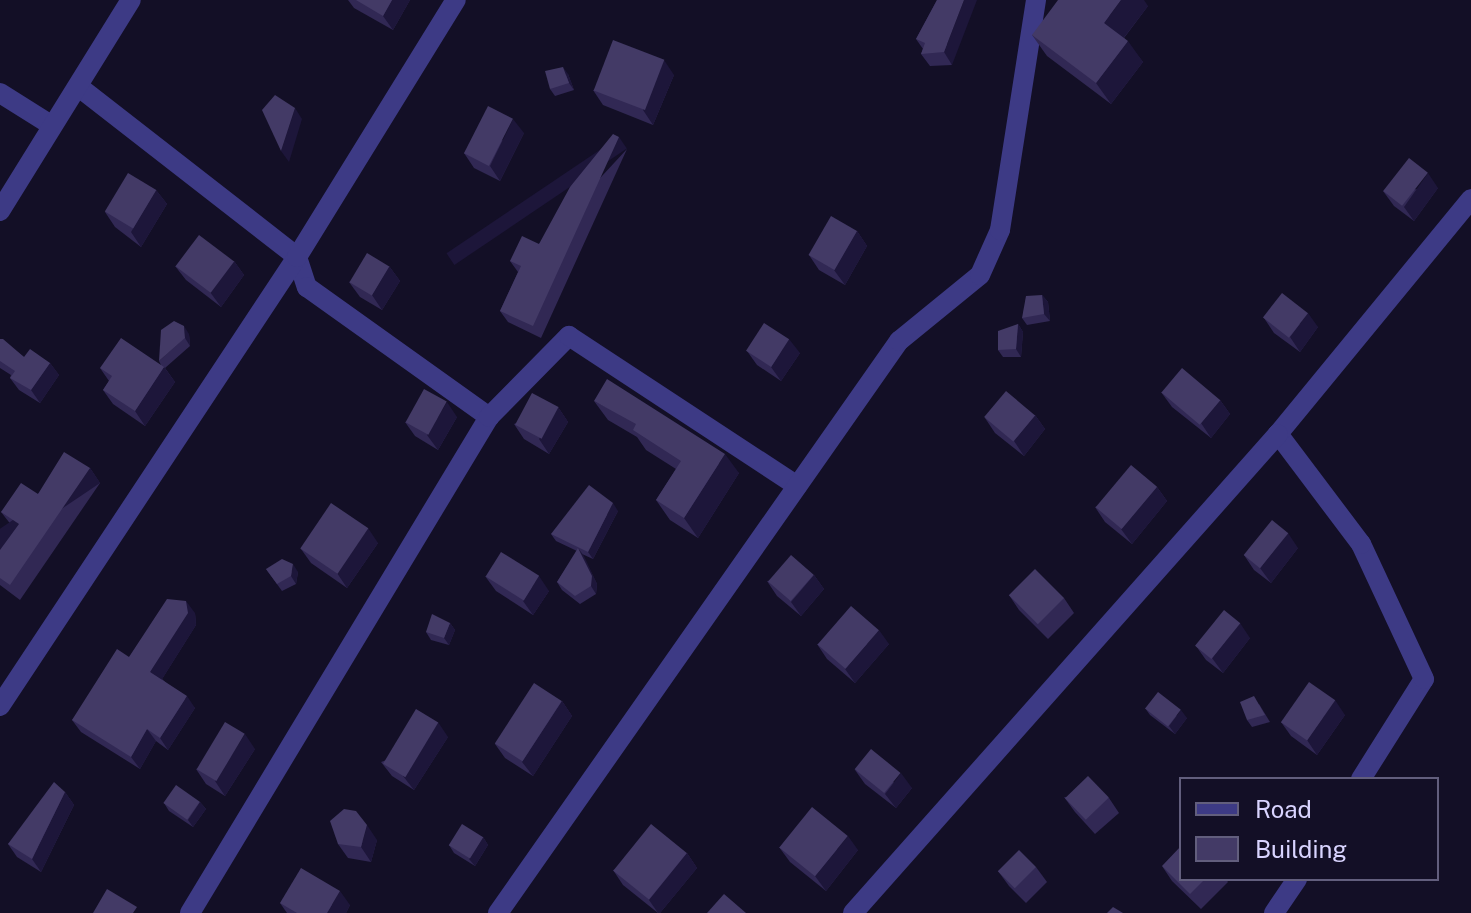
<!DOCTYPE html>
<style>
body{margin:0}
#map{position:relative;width:1471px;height:913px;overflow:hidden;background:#130f26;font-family:"Public Sans",sans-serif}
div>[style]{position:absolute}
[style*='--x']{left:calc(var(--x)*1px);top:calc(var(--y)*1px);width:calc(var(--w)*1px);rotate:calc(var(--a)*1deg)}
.minor>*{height:20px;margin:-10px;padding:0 10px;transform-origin:10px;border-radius:10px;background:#3d3a85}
.wall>*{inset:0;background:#312854}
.shaded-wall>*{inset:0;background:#1d163a;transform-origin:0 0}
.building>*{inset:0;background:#433a66;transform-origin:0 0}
span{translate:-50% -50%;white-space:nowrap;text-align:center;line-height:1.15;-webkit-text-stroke:8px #130f26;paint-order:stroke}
.legend{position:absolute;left:1179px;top:777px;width:260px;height:104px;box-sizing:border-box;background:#130f26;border:2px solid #625e7d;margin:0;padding:10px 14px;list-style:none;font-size:24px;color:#d9d4ff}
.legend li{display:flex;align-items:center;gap:16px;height:40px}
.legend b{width:40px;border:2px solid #625e7d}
</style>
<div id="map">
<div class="minor">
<i style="--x:79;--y:87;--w:276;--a:37.9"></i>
<i style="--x:297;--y:257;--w:32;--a:72"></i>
<i style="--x:307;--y:287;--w:224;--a:35.5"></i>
<i style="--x:0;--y:93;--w:60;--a:32.1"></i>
<i style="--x:0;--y:211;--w:248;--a:-58.2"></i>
<i style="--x:0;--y:706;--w:538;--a:-56.52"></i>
<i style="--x:297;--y:257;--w:302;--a:-58.3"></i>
<i style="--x:1361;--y:779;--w:118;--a:-57.8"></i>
<i style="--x:1424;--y:679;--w:149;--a:-115"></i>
<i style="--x:1361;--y:544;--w:138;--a:-127"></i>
<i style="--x:1278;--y:434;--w:304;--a:-50.6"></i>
<i style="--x:190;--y:913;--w:579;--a:-58.92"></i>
<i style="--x:489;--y:417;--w:114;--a:-45.4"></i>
<i style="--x:569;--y:336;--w:273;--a:33.3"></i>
<i style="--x:498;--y:913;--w:699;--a:-54.97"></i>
<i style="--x:899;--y:341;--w:104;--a:-39.2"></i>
<i style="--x:980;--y:275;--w:49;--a:-66"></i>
<i style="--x:1000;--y:230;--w:233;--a:-81.1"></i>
<i style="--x:853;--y:913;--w:640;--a:-48.42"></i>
<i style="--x:1274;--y:913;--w:41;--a:-55.9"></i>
</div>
<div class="wall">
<i style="clip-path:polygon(348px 0,410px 0,393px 30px,354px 8px)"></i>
<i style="clip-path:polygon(937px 0,952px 65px,930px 66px,921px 54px,923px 49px,916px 39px)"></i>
<i style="clip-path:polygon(1148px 6px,1124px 38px,1143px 62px,1111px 104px,1047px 56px,1032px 35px)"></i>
<i style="clip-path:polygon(568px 74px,574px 90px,555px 96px,550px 89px)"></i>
<i style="clip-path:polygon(674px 75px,653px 125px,603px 105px,593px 90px)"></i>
<i style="clip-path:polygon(524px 133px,500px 181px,474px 168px,464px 153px)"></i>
<i style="clip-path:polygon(627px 149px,541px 338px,508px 322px,500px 311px,518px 272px,510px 261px,539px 244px)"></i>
<i style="clip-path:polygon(1438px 188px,1414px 221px,1394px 206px,1383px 191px)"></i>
<i style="clip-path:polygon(156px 190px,167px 204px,141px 247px,115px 227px,105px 212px)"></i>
<i style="clip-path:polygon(857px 231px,867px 246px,845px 285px,819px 270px,809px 255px)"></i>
<i style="clip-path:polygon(234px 261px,244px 275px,221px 307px,186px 280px,175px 266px)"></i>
<i style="clip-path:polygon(389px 266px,400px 281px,382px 310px,360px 297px,349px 282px)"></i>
<i style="clip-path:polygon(1042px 295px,1048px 302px,1050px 321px,1027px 325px,1022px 318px)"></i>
<i style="clip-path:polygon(1264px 318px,1318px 327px,1300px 352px,1274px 333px)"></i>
<i style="clip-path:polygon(1018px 324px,1023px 332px,1021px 357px,1003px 357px,998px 350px)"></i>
<i style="clip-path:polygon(189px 334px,190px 346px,165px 368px,175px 382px,145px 426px,113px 404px,103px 390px,109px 381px,100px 368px,161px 365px,159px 361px)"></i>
<i style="clip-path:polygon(0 339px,24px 357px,50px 363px,59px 375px,40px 403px,19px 390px,10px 378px,11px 375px,0 368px)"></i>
<i style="clip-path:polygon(747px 351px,800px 353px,781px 381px,757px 365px)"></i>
<i style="clip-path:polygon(1161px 392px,1220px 400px,1230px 414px,1211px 438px,1172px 407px)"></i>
<i style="clip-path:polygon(594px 401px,739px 473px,698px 538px,670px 520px,656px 500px,676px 469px,646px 450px,637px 437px,608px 420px)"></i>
<i style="clip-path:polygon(558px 407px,568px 422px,549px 454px,524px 439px,514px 424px)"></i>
<i style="clip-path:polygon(1035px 415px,1045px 429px,1024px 456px,995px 433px,985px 418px)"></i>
<i style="clip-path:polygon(457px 417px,438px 450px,415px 436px,405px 422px)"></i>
<i style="clip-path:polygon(90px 468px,100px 483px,20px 600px,0 585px,0 550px,16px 529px,12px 526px,1px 512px)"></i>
<i style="clip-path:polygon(1157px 487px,1167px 501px,1132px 544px,1105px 522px,1095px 507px)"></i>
<i style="clip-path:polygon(618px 511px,593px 559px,582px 554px,597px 584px,596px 594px,580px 604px,562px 590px,557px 582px,577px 551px,556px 541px,551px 534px)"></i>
<i style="clip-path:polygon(378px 543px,347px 588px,311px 563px,301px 549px)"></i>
<i style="clip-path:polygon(1298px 548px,1271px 583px,1254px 570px,1244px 555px)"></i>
<i style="clip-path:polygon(266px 569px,298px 572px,296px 584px,282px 591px)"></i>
<i style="clip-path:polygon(814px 575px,824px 589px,801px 616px,777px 596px,767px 581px)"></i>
<i style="clip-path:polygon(485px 576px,549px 591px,533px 615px,496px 591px)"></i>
<i style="clip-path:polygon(1009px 595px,1064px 598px,1074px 613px,1048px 639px,1019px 610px)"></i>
<i style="clip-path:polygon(195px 613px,196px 625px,162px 679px,195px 708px,168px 750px,156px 741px,140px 769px,81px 732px,72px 720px,129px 657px)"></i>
<i style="clip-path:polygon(450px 623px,455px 630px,449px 645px,431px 640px,426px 632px)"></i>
<i style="clip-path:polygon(1250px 638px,1223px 673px,1206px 660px,1196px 646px)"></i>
<i style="clip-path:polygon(817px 644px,889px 644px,855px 683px,827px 659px)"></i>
<i style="clip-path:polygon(562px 701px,572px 716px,533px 776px,505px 758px,495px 744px)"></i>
<i style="clip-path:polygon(1259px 704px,1270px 722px,1252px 727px,1247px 720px)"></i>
<i style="clip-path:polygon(1145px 708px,1187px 718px,1175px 734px,1150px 715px)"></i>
<i style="clip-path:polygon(1345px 715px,1317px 755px,1291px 736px,1281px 722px)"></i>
<i style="clip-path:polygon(448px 737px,414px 790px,392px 776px,381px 762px)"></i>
<i style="clip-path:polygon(255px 749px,225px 796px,206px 784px,196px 769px)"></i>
<i style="clip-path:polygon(855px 770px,912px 788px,896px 808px,865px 784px)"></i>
<i style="clip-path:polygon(65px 792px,74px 805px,41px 872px,17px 857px,8px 844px)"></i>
<i style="clip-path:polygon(1064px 797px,1109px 798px,1119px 813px,1095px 834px,1075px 812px)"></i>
<i style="clip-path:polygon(200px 802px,206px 809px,193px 827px,169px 811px,164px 803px)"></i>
<i style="clip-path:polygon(483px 837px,488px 845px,475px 866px,454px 853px,449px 845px)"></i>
<i style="clip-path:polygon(377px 840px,371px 862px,348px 858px,338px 844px)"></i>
<i style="clip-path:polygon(779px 847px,858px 850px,826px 891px,790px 862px)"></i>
<i style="clip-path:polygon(687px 853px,697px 868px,660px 913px,658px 913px,623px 885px,613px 870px)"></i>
<i style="clip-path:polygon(1162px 866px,1181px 879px,1226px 879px,1228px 882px,1201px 909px,1172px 881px)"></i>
<i style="clip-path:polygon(1036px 867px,1047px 882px,1026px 903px,1009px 886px,998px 871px)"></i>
<i style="clip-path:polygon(280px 903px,350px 905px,346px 913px,287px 913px)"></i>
</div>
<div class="shaded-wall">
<i style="clip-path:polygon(392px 0,410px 0,393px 30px,383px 16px)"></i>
<i style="clip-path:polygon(964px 0,977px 0,952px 65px,944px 52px)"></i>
<i style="clip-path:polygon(1121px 0,1144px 0,1148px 6px,1119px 44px,1104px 23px)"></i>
<i style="clip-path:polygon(1128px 41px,1143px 62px,1111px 104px,1096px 83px)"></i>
<i style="clip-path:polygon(664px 60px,674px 75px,653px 125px,643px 110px)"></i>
<i style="clip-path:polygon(563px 67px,568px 74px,574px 90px,569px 83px)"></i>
<i style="clip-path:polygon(295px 108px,302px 119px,289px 162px,281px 151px)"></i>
<i style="clip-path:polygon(513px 119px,524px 133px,500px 181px,490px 166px)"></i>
<i style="left:619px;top:137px;width:14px;height:208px;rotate:56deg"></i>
<i style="clip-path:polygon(1428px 173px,1438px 188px,1414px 221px,1404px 207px)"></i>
<i style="clip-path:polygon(156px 190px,167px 204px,141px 247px,131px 232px)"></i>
<i style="clip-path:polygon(857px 231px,867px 246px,845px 285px,834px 270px)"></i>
<i style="clip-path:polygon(234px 261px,244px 275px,221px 307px,210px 292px)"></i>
<i style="clip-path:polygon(389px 266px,400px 281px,382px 310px,372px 295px)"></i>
<i style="clip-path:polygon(1042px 295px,1048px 302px,1050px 321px,1044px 314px)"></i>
<i style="clip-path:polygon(1308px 313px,1318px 327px,1300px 352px,1290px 337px)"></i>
<i style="clip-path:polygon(1018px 324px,1023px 332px,1021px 357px,1016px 349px)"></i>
<i style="clip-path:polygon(184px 326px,189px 334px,190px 346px,185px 338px)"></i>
<i style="clip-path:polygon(789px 339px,800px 353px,781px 381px,771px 367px)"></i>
<i style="clip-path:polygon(50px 363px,59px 375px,40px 403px,31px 390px)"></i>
<i style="clip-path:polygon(164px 367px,175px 382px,145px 426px,135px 411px)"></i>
<i style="clip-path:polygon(1220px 400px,1230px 414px,1211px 438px,1201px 423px)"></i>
<i style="clip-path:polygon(447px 402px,457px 417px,438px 450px,427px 435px)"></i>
<i style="clip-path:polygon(558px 407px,568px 422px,549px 454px,539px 439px)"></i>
<i style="clip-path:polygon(1035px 415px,1045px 429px,1024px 456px,1014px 441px)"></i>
<i style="clip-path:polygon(725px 454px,739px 473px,698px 538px,684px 518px)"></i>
<i style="left:90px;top:468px;width:18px;height:142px;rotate:56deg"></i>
<i style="clip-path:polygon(1157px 487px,1167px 501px,1132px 544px,1121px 529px)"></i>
<i style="clip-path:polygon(613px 503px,618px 511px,593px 559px,588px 552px)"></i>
<i style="clip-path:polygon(368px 528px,378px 543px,347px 588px,337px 573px)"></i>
<i style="clip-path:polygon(1288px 533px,1298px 548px,1271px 583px,1260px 568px)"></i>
<i style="clip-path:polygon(578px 548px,584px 556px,597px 584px,596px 594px,591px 586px)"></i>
<i style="clip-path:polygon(293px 564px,298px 572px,296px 584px,291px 576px)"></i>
<i style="clip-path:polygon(814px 575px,824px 589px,801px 616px,791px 602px)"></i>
<i style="clip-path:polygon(539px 576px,549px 591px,533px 615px,523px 601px)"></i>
<i style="clip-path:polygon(186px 601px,195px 613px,196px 625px,159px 684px,150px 672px)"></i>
<i style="clip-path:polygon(450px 623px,455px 630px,449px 645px,444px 638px)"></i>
<i style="clip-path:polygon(1240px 623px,1250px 638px,1223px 673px,1212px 658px)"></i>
<i style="clip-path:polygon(879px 630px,889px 644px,855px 683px,845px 669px)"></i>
<i style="clip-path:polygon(187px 696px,195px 708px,168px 750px,160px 738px)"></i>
<i style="clip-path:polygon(1335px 700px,1345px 715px,1317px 755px,1307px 740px)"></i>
<i style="clip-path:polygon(562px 701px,572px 716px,533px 776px,522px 762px)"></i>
<i style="clip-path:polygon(1181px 710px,1187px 718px,1175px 734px,1169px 726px)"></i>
<i style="clip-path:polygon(438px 722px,448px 737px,414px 790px,403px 776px)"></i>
<i style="clip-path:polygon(147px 729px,156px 741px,140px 769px,131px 757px)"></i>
<i style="clip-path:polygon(245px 734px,255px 749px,225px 796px,215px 781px)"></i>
<i style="clip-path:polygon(901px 773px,912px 788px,896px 808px,885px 794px)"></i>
<i style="clip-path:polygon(65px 792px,74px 805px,41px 872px,32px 859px)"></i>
<i style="clip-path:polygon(200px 802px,206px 809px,193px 827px,188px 820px)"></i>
<i style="clip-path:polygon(367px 825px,377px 840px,371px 862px,361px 847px)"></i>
<i style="clip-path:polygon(848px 836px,858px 850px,826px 891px,815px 876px)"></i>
<i style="clip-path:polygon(483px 837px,488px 845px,475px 866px,469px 859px)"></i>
<i style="clip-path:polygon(687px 853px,697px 868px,660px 913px,658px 913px,649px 900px)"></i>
<i style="clip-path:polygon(340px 891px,350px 905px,346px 913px,327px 913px)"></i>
</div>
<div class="building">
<i style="clip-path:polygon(356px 0,392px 0,383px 16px)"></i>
<i style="clip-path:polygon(937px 0,964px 0,944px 52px,921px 54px,925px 43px,916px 39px)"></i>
<i style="clip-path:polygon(1058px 0,1121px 0,1104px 23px,1128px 41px,1096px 83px,1032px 35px)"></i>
<i style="left:613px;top:40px;width:55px;height:54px;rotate:21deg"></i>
<i style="clip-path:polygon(563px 67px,569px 83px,550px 89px,545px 71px)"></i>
<i style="clip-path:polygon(275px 95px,295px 108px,281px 151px,262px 110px)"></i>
<i style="left:488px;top:106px;width:28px;height:53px;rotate:27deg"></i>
<i style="clip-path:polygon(613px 134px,619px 137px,533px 326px,500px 311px,521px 266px,510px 261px,522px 236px,539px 244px,570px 187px)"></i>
<i style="left:1409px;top:158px;width:24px;height:42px;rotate:38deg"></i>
<i style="left:128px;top:173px;width:33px;height:45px;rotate:31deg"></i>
<i style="left:831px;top:216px;width:30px;height:45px;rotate:30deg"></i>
<i style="left:199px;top:235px;width:44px;height:39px;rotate:37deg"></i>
<i style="left:367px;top:253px;width:26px;height:34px;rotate:31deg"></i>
<i style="left:1282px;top:293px;width:33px;height:31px;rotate:38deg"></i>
<i style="clip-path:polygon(1042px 295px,1044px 314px,1022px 318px,1026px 296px)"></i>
<i style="clip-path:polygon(174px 321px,184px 326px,185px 338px,159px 361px,161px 330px)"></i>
<i style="left:764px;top:323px;width:30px;height:33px;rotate:33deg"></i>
<i style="clip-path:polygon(1018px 324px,1016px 349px,998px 350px,998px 331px)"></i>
<i style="clip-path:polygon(121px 338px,164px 367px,135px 411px,103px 390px,112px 376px,100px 368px)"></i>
<i style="clip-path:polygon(0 339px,3px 339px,24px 357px,30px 349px,50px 363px,31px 390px,10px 378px,15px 371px,0 361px)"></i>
<i style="left:1182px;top:368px;width:50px;height:32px;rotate:40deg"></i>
<i style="clip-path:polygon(607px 379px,725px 454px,684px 518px,656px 500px,681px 461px,633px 430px,636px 424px,594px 401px)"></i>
<i style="left:424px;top:389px;width:26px;height:38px;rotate:29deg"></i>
<i style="left:1006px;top:391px;width:38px;height:34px;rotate:40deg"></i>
<i style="left:532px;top:393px;width:30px;height:36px;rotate:28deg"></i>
<i style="clip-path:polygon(64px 452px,90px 468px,10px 585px,0 578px,0 550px,19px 524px,1px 512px,21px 483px,38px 494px)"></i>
<i style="left:1131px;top:465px;width:34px;height:55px;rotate:40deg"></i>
<i style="clip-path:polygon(589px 485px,613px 503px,588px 552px,551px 534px)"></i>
<i style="left:331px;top:503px;width:45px;height:55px;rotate:34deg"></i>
<i style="left:1272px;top:520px;width:21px;height:45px;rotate:39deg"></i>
<i style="clip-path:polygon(578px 548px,592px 576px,591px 586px,575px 596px,557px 582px)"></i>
<i style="left:501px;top:552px;width:45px;height:29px;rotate:32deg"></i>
<i style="left:791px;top:555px;width:30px;height:35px;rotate:41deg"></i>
<i style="clip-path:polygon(282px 559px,293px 564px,291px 576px,277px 584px,266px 569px)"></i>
<i style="left:1035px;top:569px;width:41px;height:37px;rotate:45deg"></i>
<i style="clip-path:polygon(167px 599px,186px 601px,188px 613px,150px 672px,187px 696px,160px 738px,147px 729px,131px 757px,72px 720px,117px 649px,129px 657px)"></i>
<i style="left:851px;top:606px;width:37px;height:51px;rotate:41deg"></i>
<i style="left:1224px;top:610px;width:21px;height:46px;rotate:39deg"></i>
<i style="clip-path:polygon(432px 614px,450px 623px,444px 638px,426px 632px)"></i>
<i style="left:1309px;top:682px;width:32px;height:49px;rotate:35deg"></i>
<i style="left:534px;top:683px;width:33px;height:72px;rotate:33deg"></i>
<i style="left:1158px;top:692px;width:29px;height:21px;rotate:38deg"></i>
<i style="clip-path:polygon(1254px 696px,1265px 715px,1247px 720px,1240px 702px)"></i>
<i style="left:416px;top:709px;width:26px;height:64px;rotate:31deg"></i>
<i style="left:225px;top:722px;width:23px;height:55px;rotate:31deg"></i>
<i style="left:871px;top:749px;width:38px;height:26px;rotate:39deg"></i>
<i style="left:1088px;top:776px;width:30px;height:32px;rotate:46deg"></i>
<i style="clip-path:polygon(54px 782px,65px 792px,32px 859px,8px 844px)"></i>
<i style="left:176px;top:785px;width:29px;height:22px;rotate:35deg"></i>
<i style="left:812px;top:807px;width:46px;height:52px;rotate:39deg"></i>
<i style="clip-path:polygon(344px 809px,356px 811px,367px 825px,361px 847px,338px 844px,330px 821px)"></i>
<i style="left:462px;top:824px;width:25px;height:25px;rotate:32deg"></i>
<i style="left:651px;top:824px;width:46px;height:60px;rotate:39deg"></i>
<i style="clip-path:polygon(1181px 846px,1181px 879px,1205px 879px,1190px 894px,1162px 866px)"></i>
<i style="left:1019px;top:850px;width:24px;height:30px;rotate:45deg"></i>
<i style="clip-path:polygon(301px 868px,340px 891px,327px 913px,297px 913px,280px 903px)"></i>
<i style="clip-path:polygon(107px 889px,137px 907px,133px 913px,93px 913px)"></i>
<i style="clip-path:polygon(724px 894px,746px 913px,707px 913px)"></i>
<i style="clip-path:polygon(1113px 907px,1123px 913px,1107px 913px)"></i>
</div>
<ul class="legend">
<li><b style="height:10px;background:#3d3a85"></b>Road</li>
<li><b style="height:22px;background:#433a66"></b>Building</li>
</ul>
</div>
